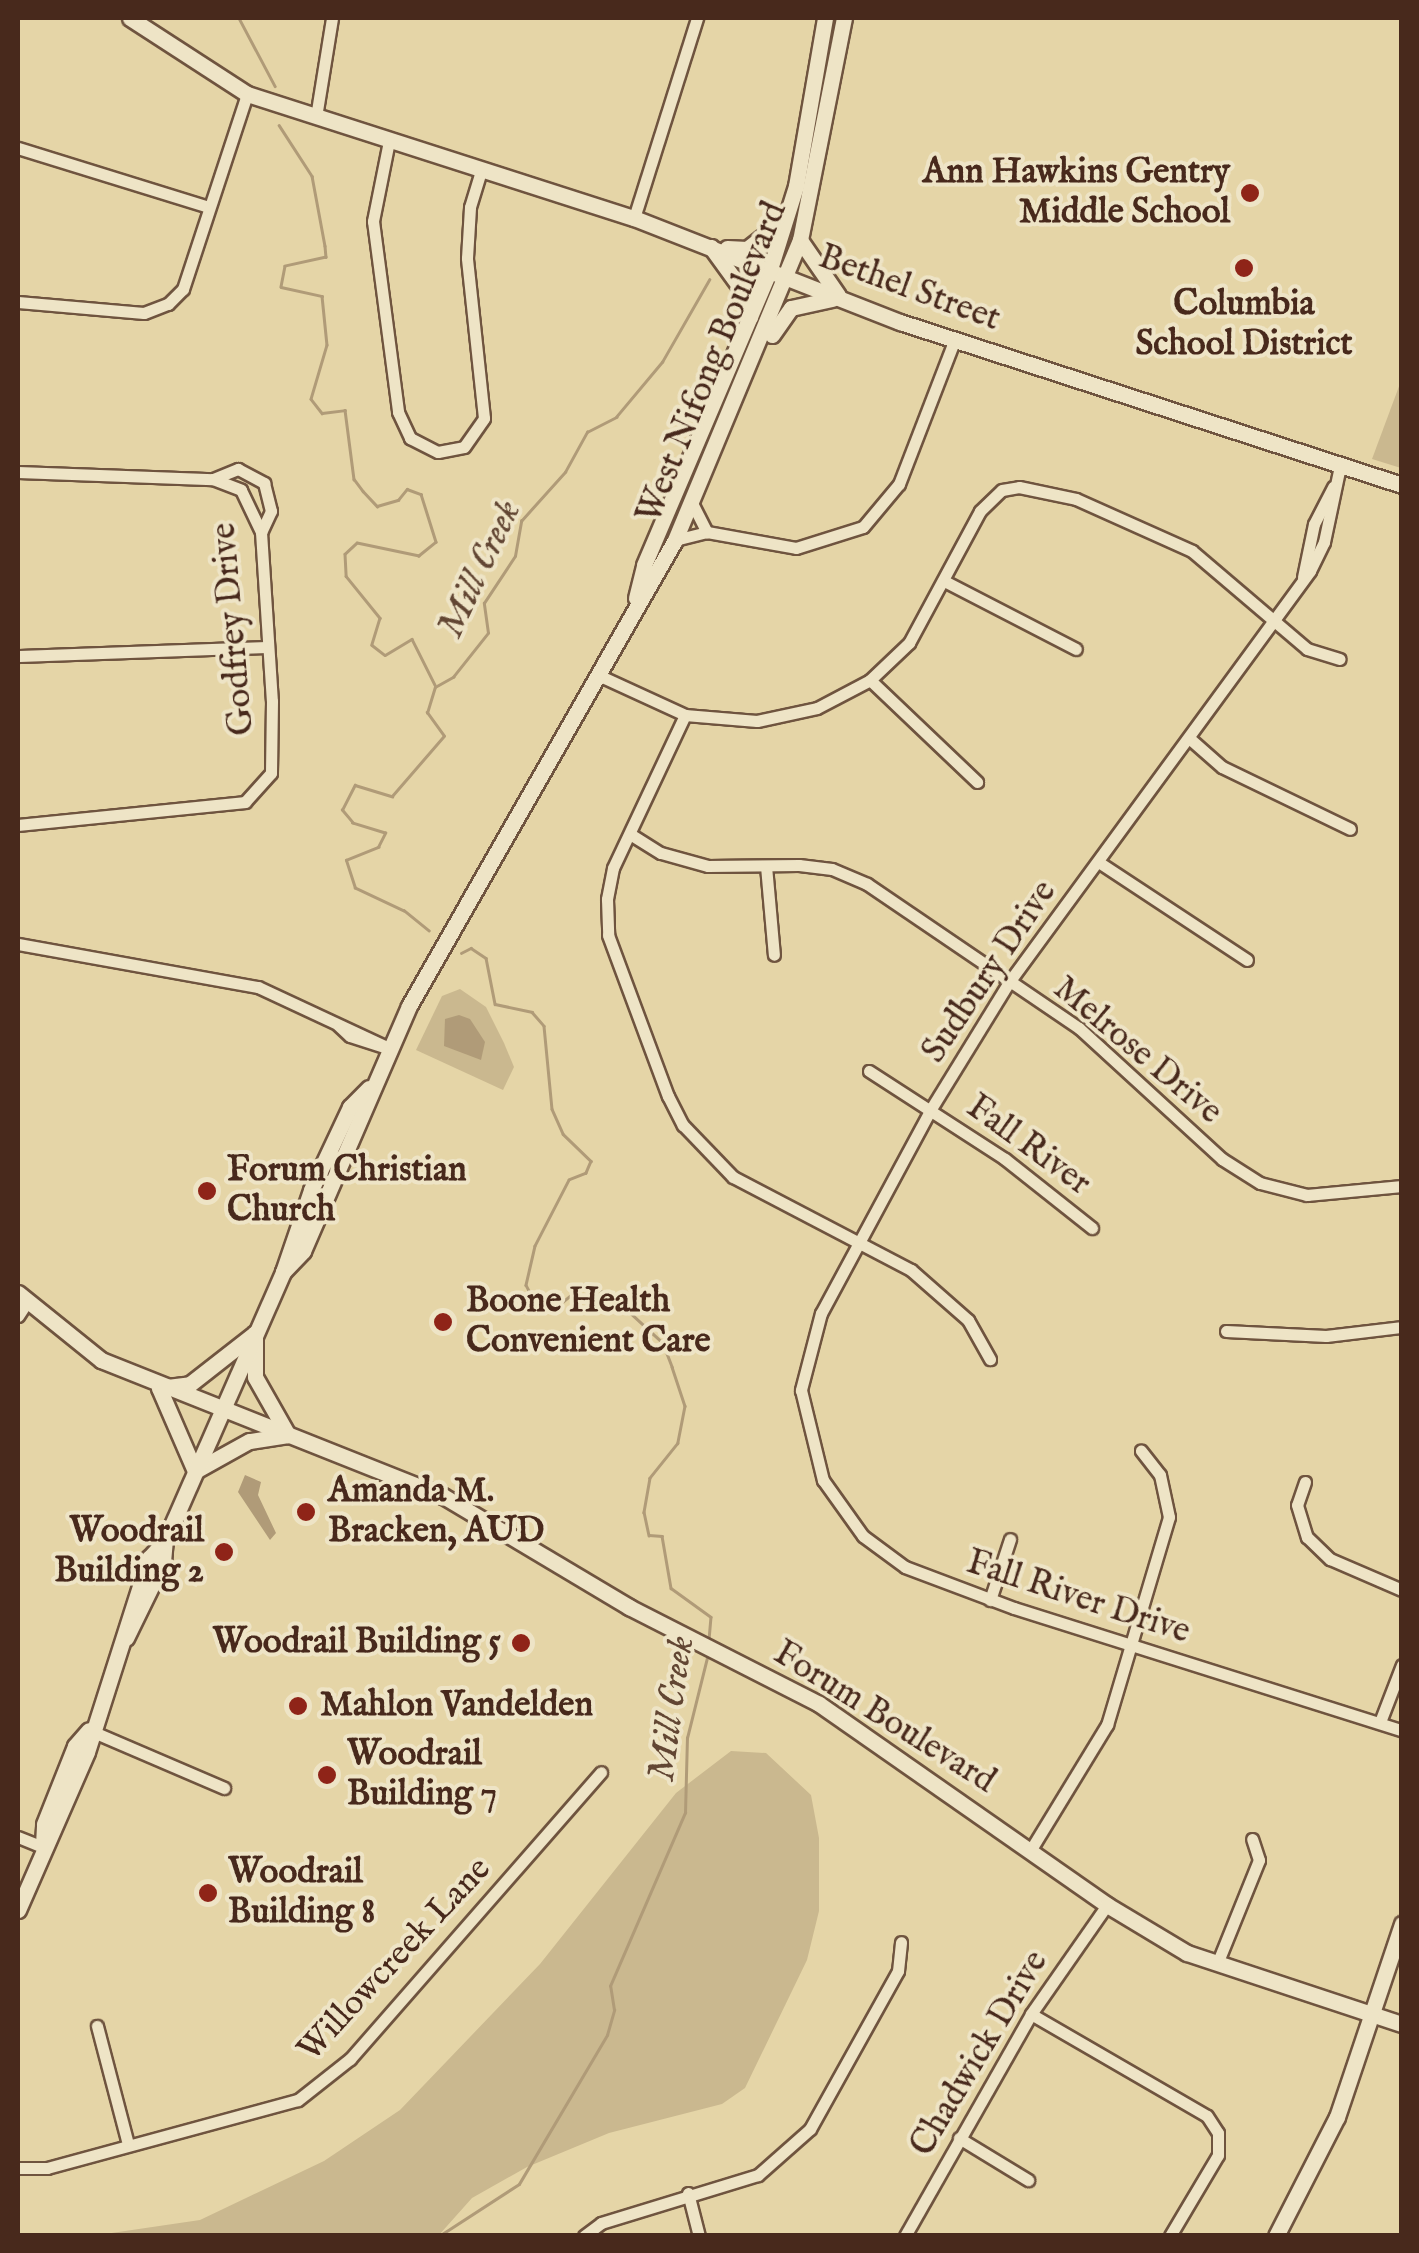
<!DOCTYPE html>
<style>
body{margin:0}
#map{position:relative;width:1419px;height:2253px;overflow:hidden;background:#e5d5a7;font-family:"IM FELL English",serif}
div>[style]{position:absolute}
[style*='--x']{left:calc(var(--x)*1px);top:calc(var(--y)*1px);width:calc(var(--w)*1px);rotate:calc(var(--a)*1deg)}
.green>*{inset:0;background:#cab88f}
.water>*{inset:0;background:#b09b78}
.stream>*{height:2.5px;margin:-1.25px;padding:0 1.25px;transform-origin:1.25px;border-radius:1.25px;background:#b09b78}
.roads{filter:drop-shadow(2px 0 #6f543f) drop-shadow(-2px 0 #6f543f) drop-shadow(0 2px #6f543f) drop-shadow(0 -2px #6f543f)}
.street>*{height:11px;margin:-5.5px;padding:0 5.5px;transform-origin:5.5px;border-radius:5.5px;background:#eee4c6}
.secondary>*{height:15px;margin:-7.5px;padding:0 7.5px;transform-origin:7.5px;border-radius:7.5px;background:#eee4c6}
.dots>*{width:28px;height:28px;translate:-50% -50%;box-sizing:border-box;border:5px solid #eee4c6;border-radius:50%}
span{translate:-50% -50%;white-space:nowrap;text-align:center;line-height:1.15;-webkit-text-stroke:8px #eee4c6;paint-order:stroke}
.poi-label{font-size:35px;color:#48291c;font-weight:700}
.right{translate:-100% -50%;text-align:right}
.left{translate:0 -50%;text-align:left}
.street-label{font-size:35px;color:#48291c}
.water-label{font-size:38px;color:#624633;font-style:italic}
.frame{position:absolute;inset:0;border:20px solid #48291c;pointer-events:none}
</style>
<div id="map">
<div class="green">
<i style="clip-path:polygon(1401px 381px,1402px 468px,1401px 468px,1372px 459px)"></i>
<i style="clip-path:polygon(460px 989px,486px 1007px,504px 1043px,514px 1067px,503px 1090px,416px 1050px,442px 996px)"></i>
<i style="clip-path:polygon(731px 1751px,766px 1753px,811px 1795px,819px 1838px,819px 1911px,807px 1960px,745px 2088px,722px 2104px,609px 2133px,527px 2167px,472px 2198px,439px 2235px,98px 2235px,200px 2220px,324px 2161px,400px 2110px,540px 1964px,676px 1793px)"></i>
</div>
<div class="water">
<i style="clip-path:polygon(459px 1015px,470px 1019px,485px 1042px,481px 1060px,444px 1046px,445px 1019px)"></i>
<i style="clip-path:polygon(245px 1475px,261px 1482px,258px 1495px,276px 1533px,270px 1540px,238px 1492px)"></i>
</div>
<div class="stream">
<i style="--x:239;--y:18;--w:77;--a:62.1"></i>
<i style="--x:279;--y:125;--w:61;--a:57.1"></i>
<i style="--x:312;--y:176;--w:71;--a:79.5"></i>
<i style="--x:325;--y:246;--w:11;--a:85"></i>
<i style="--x:326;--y:257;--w:42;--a:167.6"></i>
<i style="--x:285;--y:266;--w:21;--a:101"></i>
<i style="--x:281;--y:287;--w:42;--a:12.4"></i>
<i style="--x:322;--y:296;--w:49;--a:84.2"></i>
<i style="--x:327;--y:345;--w:56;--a:106.5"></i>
<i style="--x:311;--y:399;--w:18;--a:52"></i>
<i style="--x:322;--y:413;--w:23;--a:-7"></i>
<i style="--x:345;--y:410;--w:70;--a:82.6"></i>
<i style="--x:354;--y:479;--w:15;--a:53"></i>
<i style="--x:363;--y:491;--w:21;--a:47"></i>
<i style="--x:377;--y:506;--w:22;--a:-16"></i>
<i style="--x:398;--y:500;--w:14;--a:-51"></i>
<i style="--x:407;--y:489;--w:15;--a:20"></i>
<i style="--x:421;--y:494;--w:50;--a:72.6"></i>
<i style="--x:436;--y:542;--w:22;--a:141"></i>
<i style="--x:419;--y:556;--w:63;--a:-168.2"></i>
<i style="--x:357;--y:543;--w:16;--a:137"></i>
<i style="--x:345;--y:554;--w:22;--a:87"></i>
<i style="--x:346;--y:576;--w:54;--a:51"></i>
<i style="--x:380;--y:618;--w:28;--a:107"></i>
<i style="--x:372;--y:645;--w:16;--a:38"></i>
<i style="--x:385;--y:655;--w:31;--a:-31"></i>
<i style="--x:412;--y:639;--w:51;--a:63.4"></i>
<i style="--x:429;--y:931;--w:32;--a:-141"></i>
<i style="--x:404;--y:911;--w:54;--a:-154.9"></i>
<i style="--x:355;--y:888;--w:29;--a:-108"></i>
<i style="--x:346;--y:860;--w:35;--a:-22"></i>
<i style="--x:378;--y:847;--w:16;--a:-63"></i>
<i style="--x:385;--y:833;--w:34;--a:-163"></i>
<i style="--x:353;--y:823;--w:17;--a:-130"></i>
<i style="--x:342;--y:810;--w:28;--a:-63"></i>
<i style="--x:355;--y:785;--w:39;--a:17"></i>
<i style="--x:392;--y:796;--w:79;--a:-49.1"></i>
<i style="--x:444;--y:736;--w:29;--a:-126"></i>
<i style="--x:427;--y:713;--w:27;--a:-73"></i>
<i style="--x:435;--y:687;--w:21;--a:-29"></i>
<i style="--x:453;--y:677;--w:56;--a:-51.5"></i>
<i style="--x:488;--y:633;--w:30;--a:-98"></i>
<i style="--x:484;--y:603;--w:56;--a:-56.6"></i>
<i style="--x:515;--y:556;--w:36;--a:-80"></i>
<i style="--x:521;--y:521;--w:66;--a:-48.1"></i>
<i style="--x:565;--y:472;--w:46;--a:-61.2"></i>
<i style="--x:587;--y:432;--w:33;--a:-27"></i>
<i style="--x:616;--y:417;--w:72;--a:-50.1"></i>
<i style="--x:662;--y:362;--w:95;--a:-60.2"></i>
<i style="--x:461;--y:953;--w:11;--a:-27"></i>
<i style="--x:471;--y:948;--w:18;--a:34"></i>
<i style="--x:486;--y:958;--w:47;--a:78.9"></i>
<i style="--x:495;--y:1004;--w:38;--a:12"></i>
<i style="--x:532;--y:1012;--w:18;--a:49"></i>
<i style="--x:544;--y:1026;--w:83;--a:84.5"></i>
<i style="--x:552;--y:1109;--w:27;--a:66"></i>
<i style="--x:563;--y:1134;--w:39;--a:44"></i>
<i style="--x:591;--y:1161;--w:13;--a:113"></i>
<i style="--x:586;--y:1173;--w:18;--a:158"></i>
<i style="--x:569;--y:1180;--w:74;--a:117.3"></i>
<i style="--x:535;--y:1246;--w:40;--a:103"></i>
<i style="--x:526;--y:1285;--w:24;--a:62"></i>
<i style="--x:537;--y:1306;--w:16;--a:14"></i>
<i style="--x:553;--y:1310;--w:40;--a:-40"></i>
<i style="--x:584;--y:1284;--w:29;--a:22"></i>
<i style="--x:611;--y:1295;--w:71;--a:42.7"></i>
<i style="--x:663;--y:1343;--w:26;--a:69"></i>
<i style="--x:672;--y:1367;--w:41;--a:71.6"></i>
<i style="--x:685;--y:1406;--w:38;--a:101"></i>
<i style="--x:678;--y:1443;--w:45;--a:128.7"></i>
<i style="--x:650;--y:1478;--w:35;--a:100"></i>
<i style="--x:644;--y:1512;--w:24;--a:78"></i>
<i style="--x:649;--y:1535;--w:13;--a:4"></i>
<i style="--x:662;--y:1536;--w:53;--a:80.2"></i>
<i style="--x:671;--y:1588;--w:49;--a:35.9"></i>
<i style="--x:711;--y:1617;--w:24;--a:95"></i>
<i style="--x:439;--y:2236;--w:95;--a:-33"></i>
<i style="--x:519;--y:2184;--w:173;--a:-59.4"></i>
<i style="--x:607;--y:2035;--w:26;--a:-74"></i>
<i style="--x:614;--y:2010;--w:24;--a:-99"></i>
<i style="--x:610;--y:1986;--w:189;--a:-66.6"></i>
<i style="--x:685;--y:1813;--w:75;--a:-88.5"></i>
<i style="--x:687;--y:1738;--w:87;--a:-76"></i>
</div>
<div class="roads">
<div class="street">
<i style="--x:316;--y:117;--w:100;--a:-80.8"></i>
<i style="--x:389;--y:141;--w:82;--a:101.3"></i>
<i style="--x:373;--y:221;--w:193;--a:82.5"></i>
<i style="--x:398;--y:412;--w:29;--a:65"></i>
<i style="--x:410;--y:438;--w:31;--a:27"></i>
<i style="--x:438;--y:452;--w:26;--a:-11"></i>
<i style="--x:464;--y:447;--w:35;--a:-55"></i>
<i style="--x:484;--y:418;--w:161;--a:-96.1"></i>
<i style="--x:467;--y:258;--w:51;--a:-86.6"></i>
<i style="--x:470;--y:207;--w:39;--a:-73"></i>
<i style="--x:18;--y:148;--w:200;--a:17.2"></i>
<i style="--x:634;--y:218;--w:210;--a:-72.5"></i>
<i style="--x:18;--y:302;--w:126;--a:5"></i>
<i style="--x:144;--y:313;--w:26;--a:-21"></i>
<i style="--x:168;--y:304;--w:21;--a:-45"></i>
<i style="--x:183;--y:289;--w:205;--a:-71.8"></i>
<i style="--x:1340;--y:466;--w:78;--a:101.9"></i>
<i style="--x:1324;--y:542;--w:32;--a:116"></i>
<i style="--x:1310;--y:571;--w:509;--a:126.22"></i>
<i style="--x:1009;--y:982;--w:149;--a:121.6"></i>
<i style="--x:931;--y:1109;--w:232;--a:118.3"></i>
<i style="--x:821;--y:1313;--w:80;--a:104.6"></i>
<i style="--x:801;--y:1390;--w:93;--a:76.3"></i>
<i style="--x:823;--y:1480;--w:69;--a:54.5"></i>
<i style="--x:863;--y:1536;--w:52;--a:36.4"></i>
<i style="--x:905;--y:1567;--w:116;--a:20.6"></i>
<i style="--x:1014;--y:1608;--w:407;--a:17.5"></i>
<i style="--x:18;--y:472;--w:195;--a:2.1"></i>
<i style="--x:213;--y:479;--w:30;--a:21"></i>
<i style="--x:241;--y:490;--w:47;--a:64.5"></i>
<i style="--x:261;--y:532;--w:169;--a:86.3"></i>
<i style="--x:272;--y:701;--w:72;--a:90.8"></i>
<i style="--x:271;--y:773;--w:39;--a:132"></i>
<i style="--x:245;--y:802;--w:228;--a:174.2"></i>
<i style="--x:213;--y:479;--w:27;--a:-22"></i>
<i style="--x:238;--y:469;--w:30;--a:28"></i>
<i style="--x:264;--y:483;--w:29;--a:76"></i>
<i style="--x:271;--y:511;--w:23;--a:115"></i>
<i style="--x:692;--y:503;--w:33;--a:63"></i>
<i style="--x:675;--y:540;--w:33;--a:-14"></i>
<i style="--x:707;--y:532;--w:90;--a:10.2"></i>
<i style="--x:796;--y:548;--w:70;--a:-17.4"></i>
<i style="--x:863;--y:527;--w:56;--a:-50.1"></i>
<i style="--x:899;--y:484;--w:155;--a:-68.9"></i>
<i style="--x:1303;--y:577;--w:54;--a:-78.3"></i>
<i style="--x:1314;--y:524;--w:42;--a:-62.8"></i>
<i style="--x:946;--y:582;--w:146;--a:27.3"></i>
<i style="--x:18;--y:656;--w:250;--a:-2.1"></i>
<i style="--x:598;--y:675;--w:96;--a:24.7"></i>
<i style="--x:685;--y:715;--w:72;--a:4.8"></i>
<i style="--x:757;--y:721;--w:61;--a:-12.2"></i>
<i style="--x:817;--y:708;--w:60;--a:-27.8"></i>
<i style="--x:870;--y:680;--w:54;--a:-43.5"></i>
<i style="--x:909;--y:643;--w:150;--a:-61.7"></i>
<i style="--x:980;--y:511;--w:30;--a:-44"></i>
<i style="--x:1002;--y:490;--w:17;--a:-10"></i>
<i style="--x:1019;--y:487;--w:58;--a:11.9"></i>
<i style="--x:1076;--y:499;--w:127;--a:24.1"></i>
<i style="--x:1192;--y:551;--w:151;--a:40.4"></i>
<i style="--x:1307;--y:649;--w:34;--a:17"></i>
<i style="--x:870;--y:680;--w:148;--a:43.6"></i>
<i style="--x:685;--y:715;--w:169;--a:115.2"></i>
<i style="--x:613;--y:868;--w:32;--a:101"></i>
<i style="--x:607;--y:899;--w:36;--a:88"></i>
<i style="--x:608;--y:935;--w:172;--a:69.6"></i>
<i style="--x:668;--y:1096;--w:33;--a:63"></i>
<i style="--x:683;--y:1125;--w:72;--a:46.1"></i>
<i style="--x:733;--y:1177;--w:201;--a:27.6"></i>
<i style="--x:911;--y:1270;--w:76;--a:41.3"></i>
<i style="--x:968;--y:1320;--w:45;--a:60.6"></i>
<i style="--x:1189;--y:738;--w:44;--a:41.3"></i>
<i style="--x:1222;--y:767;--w:142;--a:25.8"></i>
<i style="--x:630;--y:834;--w:36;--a:32"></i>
<i style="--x:661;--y:853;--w:49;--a:15.5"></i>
<i style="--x:708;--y:866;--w:91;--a:-0.6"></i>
<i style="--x:799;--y:865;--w:33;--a:7"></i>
<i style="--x:832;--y:869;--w:38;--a:23"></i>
<i style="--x:867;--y:884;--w:256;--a:34.2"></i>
<i style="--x:1079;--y:1028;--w:194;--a:42.5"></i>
<i style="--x:1222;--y:1159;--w:45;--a:32.3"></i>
<i style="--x:1260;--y:1183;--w:49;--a:14.3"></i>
<i style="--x:1307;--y:1195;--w:95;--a:-5.4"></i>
<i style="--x:1100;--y:863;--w:176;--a:33.4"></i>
<i style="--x:766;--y:866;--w:89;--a:84.9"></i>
<i style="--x:18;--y:944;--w:244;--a:10.2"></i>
<i style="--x:258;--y:987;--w:145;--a:25"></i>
<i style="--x:338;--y:1025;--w:16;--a:43"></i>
<i style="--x:350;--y:1036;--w:40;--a:18"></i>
<i style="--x:869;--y:1071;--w:162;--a:32.9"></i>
<i style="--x:1005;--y:1159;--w:111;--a:38.4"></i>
<i style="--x:18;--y:1316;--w:17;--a:-57"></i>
<i style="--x:1226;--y:1331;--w:100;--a:2.9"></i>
<i style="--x:1326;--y:1336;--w:77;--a:-6.8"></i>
<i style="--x:1305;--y:1482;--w:24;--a:109"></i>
<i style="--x:1297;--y:1505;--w:34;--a:73"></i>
<i style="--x:1307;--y:1537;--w:32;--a:44"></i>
<i style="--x:1330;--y:1559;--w:78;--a:23.3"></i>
<i style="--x:990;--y:1600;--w:64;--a:-71.8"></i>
<i style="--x:1380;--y:1722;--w:61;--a:-68.9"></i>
<i style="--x:89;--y:1730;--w:147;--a:23.2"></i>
<i style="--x:18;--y:1837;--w:27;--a:22"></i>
<i style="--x:1030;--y:1851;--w:148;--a:-58.6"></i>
<i style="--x:1107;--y:1725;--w:217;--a:-73.4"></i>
<i style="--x:1169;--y:1517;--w:43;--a:-102.1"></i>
<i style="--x:1160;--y:1475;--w:31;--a:-128"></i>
<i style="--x:1217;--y:1964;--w:112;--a:-68"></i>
<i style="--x:1259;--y:1860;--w:22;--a:-108"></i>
<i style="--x:1031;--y:2014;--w:203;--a:30.1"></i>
<i style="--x:1207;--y:2116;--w:20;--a:57"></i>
<i style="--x:1218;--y:2133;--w:22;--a:90"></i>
<i style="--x:1218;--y:2155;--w:94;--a:120.7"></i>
<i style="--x:97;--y:2026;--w:122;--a:75.3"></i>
<i style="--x:959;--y:2138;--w:81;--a:31.3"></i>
<i style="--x:18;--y:2168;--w:29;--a:0"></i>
<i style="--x:47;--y:2168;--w:260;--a:-15.2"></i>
<i style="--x:298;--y:2100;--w:66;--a:-38.3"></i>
<i style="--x:350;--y:2059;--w:381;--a:-48.8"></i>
<i style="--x:688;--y:2193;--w:44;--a:75.7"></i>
<i style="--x:584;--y:2236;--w:21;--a:-37"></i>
<i style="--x:601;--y:2223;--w:164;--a:-17"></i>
<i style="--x:758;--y:2175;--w:69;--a:-41.5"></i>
<i style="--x:810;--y:2129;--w:181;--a:-60.9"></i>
<i style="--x:898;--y:1971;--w:29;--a:-84"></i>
<i style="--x:905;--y:2236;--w:255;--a:-60.4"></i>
<i style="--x:1031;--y:2014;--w:133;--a:-55.1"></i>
</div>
<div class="secondary">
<i style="--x:130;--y:18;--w:140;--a:33"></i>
<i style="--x:247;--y:94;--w:406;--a:17.8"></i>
<i style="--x:634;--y:218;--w:286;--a:21.4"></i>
<i style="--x:900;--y:322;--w:528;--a:17.99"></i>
<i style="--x:800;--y:240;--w:67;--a:55.4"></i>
<i style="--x:711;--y:247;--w:53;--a:54.2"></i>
<i style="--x:742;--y:290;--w:28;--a:73"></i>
<i style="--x:727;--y:248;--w:20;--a:3"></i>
<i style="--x:747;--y:249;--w:47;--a:-38.1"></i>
<i style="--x:772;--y:335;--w:33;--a:-55"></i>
<i style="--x:791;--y:308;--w:42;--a:-12.4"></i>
<i style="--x:636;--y:598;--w:34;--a:-76"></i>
<i style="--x:644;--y:565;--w:322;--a:-66.9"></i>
<i style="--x:770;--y:269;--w:87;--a:-72.6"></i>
<i style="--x:796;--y:186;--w:170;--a:-80.2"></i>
<i style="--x:283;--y:1272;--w:29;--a:-46"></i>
<i style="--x:303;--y:1251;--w:267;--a:-66.6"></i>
<i style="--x:409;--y:1006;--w:537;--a:-60.28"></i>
<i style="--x:675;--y:540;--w:325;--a:-67.4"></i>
<i style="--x:800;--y:240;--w:226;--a:-78.8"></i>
<i style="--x:18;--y:1293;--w:107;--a:38.9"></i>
<i style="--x:101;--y:1360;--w:368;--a:21.7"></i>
<i style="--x:443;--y:1496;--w:217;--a:30.8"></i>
<i style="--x:629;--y:1607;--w:213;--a:27"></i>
<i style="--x:819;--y:1704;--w:351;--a:34.9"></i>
<i style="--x:1107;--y:1905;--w:93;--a:31"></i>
<i style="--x:1187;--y:1953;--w:226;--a:18.3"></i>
<i style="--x:255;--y:1333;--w:44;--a:90"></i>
<i style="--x:255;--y:1377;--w:67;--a:60.4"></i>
<i style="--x:288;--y:1435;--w:39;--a:171"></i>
<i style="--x:249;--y:1441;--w:62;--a:150.9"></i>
<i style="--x:195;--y:1471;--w:90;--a:-113.4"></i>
<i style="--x:159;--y:1388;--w:31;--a:-7"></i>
<i style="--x:190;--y:1384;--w:83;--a:-38.1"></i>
<i style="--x:126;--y:1638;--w:85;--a:-64"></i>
<i style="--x:163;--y:1562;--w:21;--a:-85"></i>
<i style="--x:43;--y:1845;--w:21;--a:-87"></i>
<i style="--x:44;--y:1824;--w:84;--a:-68.3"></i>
<i style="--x:75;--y:1746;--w:21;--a:-49"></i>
<i style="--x:18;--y:1910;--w:172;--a:-66.4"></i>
<i style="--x:87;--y:1752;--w:204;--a:-72.3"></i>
<i style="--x:149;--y:1558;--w:23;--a:-47"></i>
<i style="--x:165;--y:1541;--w:294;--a:-66.3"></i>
<i style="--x:283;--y:1272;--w:87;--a:-71.1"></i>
<i style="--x:311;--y:1190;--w:92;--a:-64.8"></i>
<i style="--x:350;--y:1107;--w:27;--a:-45"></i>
<i style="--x:1276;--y:2236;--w:134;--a:-62.9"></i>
<i style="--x:1337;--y:2117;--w:204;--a:-71.4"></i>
</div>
</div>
<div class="dots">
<i style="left:1250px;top:193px;background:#8f2418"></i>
<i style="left:1244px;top:268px;background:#8f2418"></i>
<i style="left:207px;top:1191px;background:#8f2418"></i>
<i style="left:443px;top:1322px;background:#8f2418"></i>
<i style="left:306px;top:1512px;background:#8f2418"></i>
<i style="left:224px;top:1552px;background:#8f2418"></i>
<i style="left:521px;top:1643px;background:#8f2418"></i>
<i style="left:298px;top:1706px;background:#8f2418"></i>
<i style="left:327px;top:1775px;background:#8f2418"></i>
<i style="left:208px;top:1893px;background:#8f2418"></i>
</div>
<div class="poi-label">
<span class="right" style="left:1230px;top:193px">Ann Hawkins Gentry<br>Middle School</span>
<span style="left:1244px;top:325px">Columbia<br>School District</span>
<span class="left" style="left:227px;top:1191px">Forum Christian<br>Church</span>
<span class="left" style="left:466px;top:1322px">Boone Health<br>Convenient Care</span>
<span class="left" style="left:328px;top:1512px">Amanda M.<br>Bracken, AUD</span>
<span class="right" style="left:204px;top:1552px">Woodrail<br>Building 2</span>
<span class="right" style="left:501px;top:1643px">Woodrail Building 5</span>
<span class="left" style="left:320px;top:1706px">Mahlon Vandelden</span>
<span class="left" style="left:347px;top:1775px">Woodrail<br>Building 7</span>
<span class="left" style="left:228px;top:1893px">Woodrail<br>Building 8</span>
</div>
<div class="street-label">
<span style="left:909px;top:289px;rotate:20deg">Bethel Street</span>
<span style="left:713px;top:363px;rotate:-68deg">West Nifong Boulevard</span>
<span style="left:234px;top:629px;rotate:-95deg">Godfrey Drive</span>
<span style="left:990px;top:972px;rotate:-56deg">Sudbury Drive</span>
<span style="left:1137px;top:1051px;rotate:40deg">Melrose Drive</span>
<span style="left:1028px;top:1146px;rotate:36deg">Fall River</span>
<span style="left:1078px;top:1598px;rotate:18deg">Fall River Drive</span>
<span style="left:884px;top:1718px;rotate:32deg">Forum Boulevard</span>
<span style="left:395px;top:1960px;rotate:-47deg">Willowcreek Lane</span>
<span style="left:980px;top:2054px;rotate:-59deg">Chadwick Drive</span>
</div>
<div class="water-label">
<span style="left:481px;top:570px;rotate:-65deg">Mill Creek</span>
<span style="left:673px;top:1709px;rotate:-82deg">Mill Creek</span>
</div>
<div class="frame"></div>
</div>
